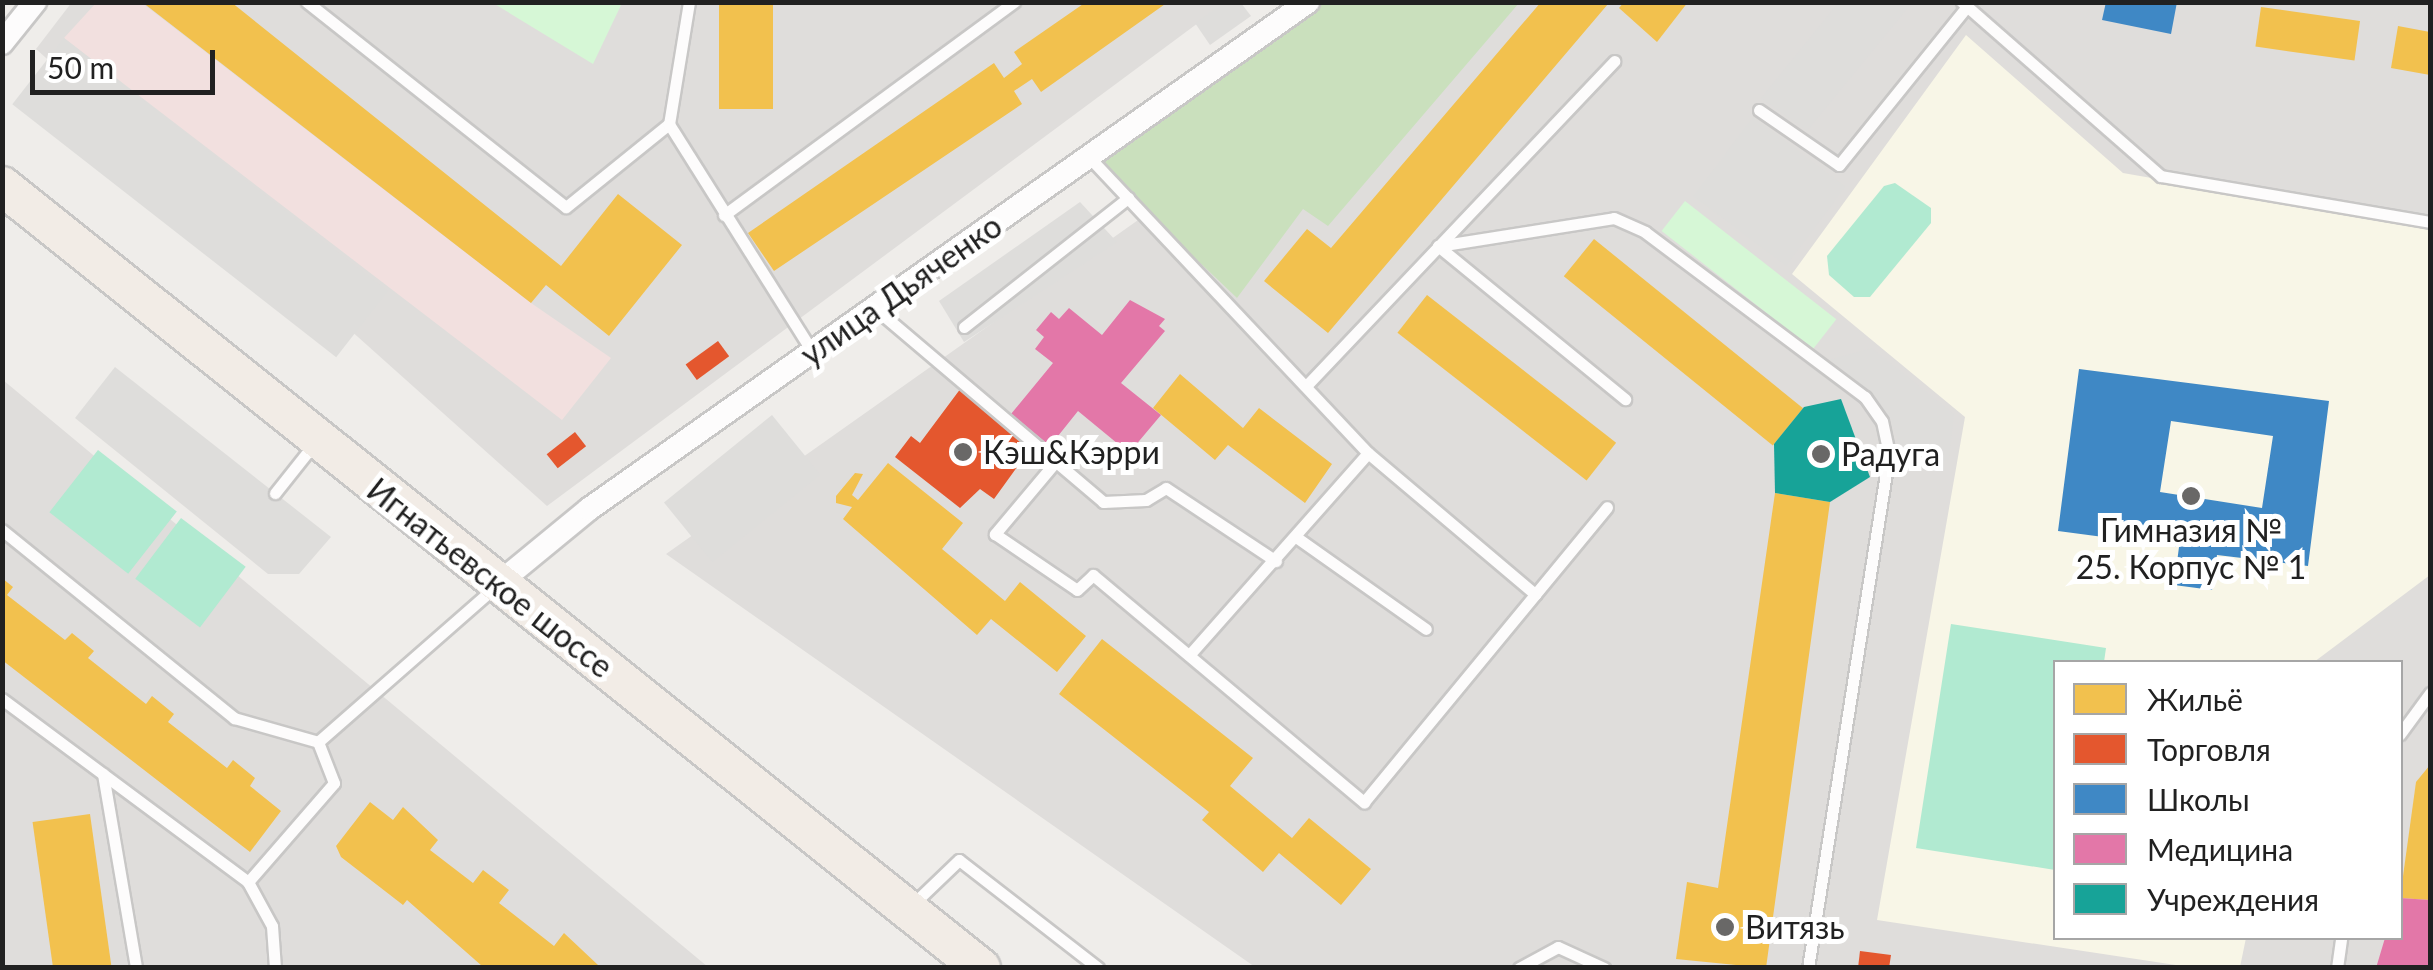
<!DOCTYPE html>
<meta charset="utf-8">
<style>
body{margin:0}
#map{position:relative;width:2433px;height:970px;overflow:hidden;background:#efedea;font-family:Lato,sans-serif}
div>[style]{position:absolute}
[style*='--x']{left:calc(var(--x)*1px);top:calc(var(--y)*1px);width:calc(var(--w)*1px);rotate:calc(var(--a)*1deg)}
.residential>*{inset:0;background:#dfdddb}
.commercial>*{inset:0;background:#f2e0df}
.education>*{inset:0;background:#f8f6e7}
.forest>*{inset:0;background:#cae0bd}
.park>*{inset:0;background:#d6f7d6;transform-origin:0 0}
.pitch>*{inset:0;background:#b1ead1;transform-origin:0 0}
.parking>*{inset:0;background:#dedddb;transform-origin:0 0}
.homes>*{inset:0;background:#f2c14e;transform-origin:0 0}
.shops>*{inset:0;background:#e4572e;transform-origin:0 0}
.schools>*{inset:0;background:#3f88c5}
.health>*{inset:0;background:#e377a8}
.public>*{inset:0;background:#17a398}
.roads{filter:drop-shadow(2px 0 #c8c7c6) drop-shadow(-2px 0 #c8c7c6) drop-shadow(0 2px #c8c7c6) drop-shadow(0 -2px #c8c7c6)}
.lane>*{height:11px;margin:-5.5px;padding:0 5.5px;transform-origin:5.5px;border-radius:5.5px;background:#fdfcfc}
.street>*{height:22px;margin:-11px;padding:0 11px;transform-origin:11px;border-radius:11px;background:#fdfcfc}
.primary>*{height:38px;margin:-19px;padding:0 19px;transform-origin:19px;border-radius:19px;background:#f2ece6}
.dots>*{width:28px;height:28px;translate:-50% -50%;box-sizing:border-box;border:5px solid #fff;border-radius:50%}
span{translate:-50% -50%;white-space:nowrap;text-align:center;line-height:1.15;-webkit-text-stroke:10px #fff;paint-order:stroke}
.street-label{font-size:32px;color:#212121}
.poi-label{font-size:32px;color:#212121}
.left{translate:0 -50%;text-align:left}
.frame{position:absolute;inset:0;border:5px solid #212121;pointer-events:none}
.legend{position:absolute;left:2053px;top:660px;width:350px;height:280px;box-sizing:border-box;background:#fff;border:2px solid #a6a6a6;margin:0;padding:12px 18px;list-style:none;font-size:30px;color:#212121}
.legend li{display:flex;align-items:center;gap:20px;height:50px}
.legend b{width:50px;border:2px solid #a6a6a6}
.scale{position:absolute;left:30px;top:50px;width:185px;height:45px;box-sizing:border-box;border:5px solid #212121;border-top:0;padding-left:12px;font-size:30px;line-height:35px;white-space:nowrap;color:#212121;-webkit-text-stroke:8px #fff;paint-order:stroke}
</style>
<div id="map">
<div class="residential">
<i style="clip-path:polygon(72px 2px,1225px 3px,547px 506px,36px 49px)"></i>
<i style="clip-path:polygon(evenodd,1445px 3px,2430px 3px,2430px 967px,1255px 967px,666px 554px,1445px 3px,2056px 662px,2400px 662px,2400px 938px,2056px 938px,2056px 662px)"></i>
<i style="clip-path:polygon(3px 380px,708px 967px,3px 967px)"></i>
</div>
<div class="commercial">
<i style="clip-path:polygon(96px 3px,142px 3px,531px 303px,611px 358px,562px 420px,64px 38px)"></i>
</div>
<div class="education">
<i style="clip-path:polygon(1966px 35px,2123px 173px,2430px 227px,2430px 575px,2314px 662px,2056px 662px,2056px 938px,2246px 938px,2240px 967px,2189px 967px,1877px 920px,1965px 417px,1792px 274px)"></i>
</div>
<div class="forest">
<i style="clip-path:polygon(1308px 3px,1519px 3px,1328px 226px,1303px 209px,1237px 298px,1089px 157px)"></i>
</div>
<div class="park">
<i style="clip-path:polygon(493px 3px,493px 2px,622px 3px,593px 64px)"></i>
<i style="left:1685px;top:201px;width:192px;height:38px;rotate:38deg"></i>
</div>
<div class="pitch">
<i style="clip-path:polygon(1895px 183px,1931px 208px,1931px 223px,1870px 297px,1854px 297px,1829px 275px,1827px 256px,1884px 186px)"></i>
<i style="left:98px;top:450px;width:100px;height:79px;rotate:38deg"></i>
<i style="left:181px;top:518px;width:81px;height:76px;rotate:37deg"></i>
<i style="clip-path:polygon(1951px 624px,2106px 648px,2104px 662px,2056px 662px,2055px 870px,1916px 848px)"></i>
</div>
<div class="parking">
<i style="clip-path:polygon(1224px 3px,1241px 3px,1251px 16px,1210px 45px,1195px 23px)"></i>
<i style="clip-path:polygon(1838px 3px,1912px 3px,1807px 131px,1761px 98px)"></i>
<i style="left:64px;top:38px;width:411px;height:84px;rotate:38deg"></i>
<i style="left:1753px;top:117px;width:116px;height:99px;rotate:37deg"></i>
<i style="clip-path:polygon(1080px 202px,1117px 242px,964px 342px,939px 301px)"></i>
<i style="clip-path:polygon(1872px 348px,1954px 414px,1949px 460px,1906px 466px,1891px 419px,1828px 360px)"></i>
<i style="clip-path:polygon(115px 367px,331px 537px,299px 574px,268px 574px,75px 418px)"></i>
<i style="left:772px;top:415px;width:77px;height:139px;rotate:51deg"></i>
</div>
<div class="homes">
<i style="clip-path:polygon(142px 2px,231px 2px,561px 266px,618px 194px,682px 245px,609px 336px,546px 285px,531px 303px)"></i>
<i style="left:719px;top:2px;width:54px;height:107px"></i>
<i style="clip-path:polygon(1086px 2px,1168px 2px,1041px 92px,1032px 79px,1014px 91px,1022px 104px,774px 271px,748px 233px,994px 63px,1004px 78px,1022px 64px,1014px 52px)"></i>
<i style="clip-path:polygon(1541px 2px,1608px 4px,1328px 333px,1264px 281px,1307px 229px,1331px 248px)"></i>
<i style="clip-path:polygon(1624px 2px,1688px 2px,1657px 42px,1619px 8px)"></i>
<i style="left:2261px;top:7px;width:100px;height:40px;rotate:8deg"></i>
<i style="clip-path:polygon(2398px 26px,2430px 32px,2430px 75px,2391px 68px)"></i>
<i style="left:1594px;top:239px;width:269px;height:48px;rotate:39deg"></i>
<i style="left:1427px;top:295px;width:240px;height:48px;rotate:38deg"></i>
<i style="clip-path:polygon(1180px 374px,1243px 428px,1259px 408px,1332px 464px,1305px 503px,1228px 445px,1215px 460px,1153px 408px)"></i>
<i style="clip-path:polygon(888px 463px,963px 523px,942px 549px,1005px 601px,1020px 582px,1086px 636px,1057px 672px,991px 619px,977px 635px,843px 519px,852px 507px,836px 503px,836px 496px,855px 473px,863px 474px,852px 495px,858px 500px)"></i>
<i style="clip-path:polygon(1775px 493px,1830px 502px,1766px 968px,1676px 959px,1687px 882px,1718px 888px)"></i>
<i style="clip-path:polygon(2px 578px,13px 587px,7px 595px,65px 640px,72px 633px,94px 651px,88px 658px,146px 704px,152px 696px,174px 714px,168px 722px,227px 768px,233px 760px,255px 778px,250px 786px,281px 811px,250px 852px,2px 660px)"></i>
<i style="clip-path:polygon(1102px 639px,1253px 758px,1230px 786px,1292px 838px,1309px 818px,1371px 869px,1341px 905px,1279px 853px,1263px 872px,1202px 820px,1209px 812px,1059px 694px)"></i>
<i style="clip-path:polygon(2430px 765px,2430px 900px,2400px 898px,2416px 782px)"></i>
<i style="clip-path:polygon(370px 802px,393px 820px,403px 807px,438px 840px,430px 850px,473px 883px,483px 870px,509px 890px,499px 903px,554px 946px,564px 933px,598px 965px,482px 966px,407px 900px,403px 905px,341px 857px,336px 846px)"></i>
<i style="left:90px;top:814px;width:155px;height:58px;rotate:82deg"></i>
</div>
<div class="shops">
<i style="left:718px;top:341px;width:19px;height:40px;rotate:54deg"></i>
<i style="clip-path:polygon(961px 388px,1033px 445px,994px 499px,980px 489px,960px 508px,895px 457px,911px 436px,920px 443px)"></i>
<i style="left:575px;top:432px;width:18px;height:36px;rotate:52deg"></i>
<i style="clip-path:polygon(1860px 951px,1891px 955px,1889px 968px,1858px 968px)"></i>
</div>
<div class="schools">
<i style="clip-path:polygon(2106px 2px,2177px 2px,2171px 34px,2102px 20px)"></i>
<i style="clip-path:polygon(evenodd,2079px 369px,2329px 401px,2308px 566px,2217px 555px,2212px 590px,2174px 585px,2179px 547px,2058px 531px,2079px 369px,2171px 421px,2273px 436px,2262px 508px,2160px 492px,2171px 421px)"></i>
</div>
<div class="health">
<i style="clip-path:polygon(1130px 300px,1165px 319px,1159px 326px,1165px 331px,1121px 383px,1161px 415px,1129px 453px,1078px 411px,1050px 446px,1011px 414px,1053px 363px,1035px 349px,1044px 337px,1036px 330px,1051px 312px,1059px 319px,1069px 308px,1102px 335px)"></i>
<i style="clip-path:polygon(2400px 898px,2430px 900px,2430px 968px,2376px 968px,2385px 938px,2400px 938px)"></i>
</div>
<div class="public">
<i style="clip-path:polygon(1841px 399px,1870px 477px,1830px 502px,1775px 493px,1774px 444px,1804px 407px)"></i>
</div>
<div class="roads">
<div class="lane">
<i style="--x:307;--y:2;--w:330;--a:38.4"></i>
<i style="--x:566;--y:207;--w:132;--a:-38.9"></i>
<i style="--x:689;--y:2;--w:124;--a:99.3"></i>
<i style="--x:669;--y:124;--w:271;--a:57.8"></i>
<i style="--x:1962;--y:2;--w:264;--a:41.2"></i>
<i style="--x:2161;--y:176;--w:273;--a:9.7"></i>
<i style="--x:1759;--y:110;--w:97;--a:34.5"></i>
<i style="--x:1839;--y:165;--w:199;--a:-51.1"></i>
<i style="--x:1089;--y:157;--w:407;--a:46.7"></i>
<i style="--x:1368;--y:453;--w:270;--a:131.5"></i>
<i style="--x:724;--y:215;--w:360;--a:-36.3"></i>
<i style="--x:1438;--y:246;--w:178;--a:-9"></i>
<i style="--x:1614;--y:218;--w:34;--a:24"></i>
<i style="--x:1645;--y:232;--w:275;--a:36.9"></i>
<i style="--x:1865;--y:397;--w:29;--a:55"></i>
<i style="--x:1882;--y:421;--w:34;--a:78"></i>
<i style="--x:1889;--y:454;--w:520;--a:98.96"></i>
<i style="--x:1438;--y:246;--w:242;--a:39.3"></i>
<i style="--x:877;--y:310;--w:297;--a:40.3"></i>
<i style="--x:1103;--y:502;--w:43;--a:-2.7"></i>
<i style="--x:1146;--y:500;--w:23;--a:-31"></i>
<i style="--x:1166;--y:488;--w:132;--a:33.6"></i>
<i style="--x:964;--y:327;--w:209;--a:-38.2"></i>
<i style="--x:1306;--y:386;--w:448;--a:-46.5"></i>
<i style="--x:1368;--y:453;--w:219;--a:40.2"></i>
<i style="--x:1057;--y:460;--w:97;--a:130"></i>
<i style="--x:995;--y:534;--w:99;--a:34.3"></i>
<i style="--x:1077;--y:590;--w:22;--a:-43"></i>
<i style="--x:1093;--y:575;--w:354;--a:40"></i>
<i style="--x:1364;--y:802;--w:382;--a:-50.5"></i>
<i style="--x:275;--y:493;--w:63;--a:-51.5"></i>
<i style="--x:2;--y:530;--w:299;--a:39"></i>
<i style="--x:234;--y:718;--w:87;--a:15.9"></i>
<i style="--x:318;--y:742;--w:235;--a:-41.2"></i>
<i style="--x:1296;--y:537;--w:159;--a:35.3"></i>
<i style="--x:2;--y:699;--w:307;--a:36.6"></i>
<i style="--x:248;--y:882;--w:131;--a:-49"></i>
<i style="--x:334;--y:783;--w:44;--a:-111.3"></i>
<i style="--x:2400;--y:734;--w:51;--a:-53.8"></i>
<i style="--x:103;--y:774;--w:197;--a:80.3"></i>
<i style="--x:248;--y:882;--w:50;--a:61.4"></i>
<i style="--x:272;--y:926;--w:42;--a:85.9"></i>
<i style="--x:912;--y:905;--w:65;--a:-43.8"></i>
<i style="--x:959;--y:860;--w:176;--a:37.8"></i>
<i style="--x:1519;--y:968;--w:44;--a:-28.3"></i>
<i style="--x:1558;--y:947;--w:51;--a:24.5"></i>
<i style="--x:2337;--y:968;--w:30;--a:-82"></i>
</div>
<div class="street">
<i style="--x:2;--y:43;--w:53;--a:-51.2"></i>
<i style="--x:499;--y:583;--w:117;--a:-39.4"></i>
<i style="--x:589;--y:509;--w:880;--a:-35.19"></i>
</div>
<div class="primary">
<i style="--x:2;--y:186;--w:1253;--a:38.62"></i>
</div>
</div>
<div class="dots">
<i style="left:963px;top:452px;background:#696867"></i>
<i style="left:1821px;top:454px;background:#696867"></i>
<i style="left:2191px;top:496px;background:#696867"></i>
<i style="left:1725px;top:927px;background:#696867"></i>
</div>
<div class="street-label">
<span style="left:901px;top:290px;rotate:-35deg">улица Дьяченко</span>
<span style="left:490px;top:578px;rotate:38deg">Игнатьевское шоссе</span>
</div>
<div class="poi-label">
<span class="left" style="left:983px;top:452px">Кэш&amp;Кэрри</span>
<span class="left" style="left:1841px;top:454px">Радуга</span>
<span style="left:2191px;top:549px">Гимназия №<br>25. Корпус № 1</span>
<span class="left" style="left:1745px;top:927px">Витязь</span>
</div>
<div class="frame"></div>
<ul class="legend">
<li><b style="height:28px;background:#f2c14e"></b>Жильё</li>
<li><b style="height:28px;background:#e4572e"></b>Торговля</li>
<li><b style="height:28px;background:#3f88c5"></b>Школы</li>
<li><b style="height:28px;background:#e377a8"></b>Медицина</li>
<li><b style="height:28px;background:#17a398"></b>Учреждения</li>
</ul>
<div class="scale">50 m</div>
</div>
